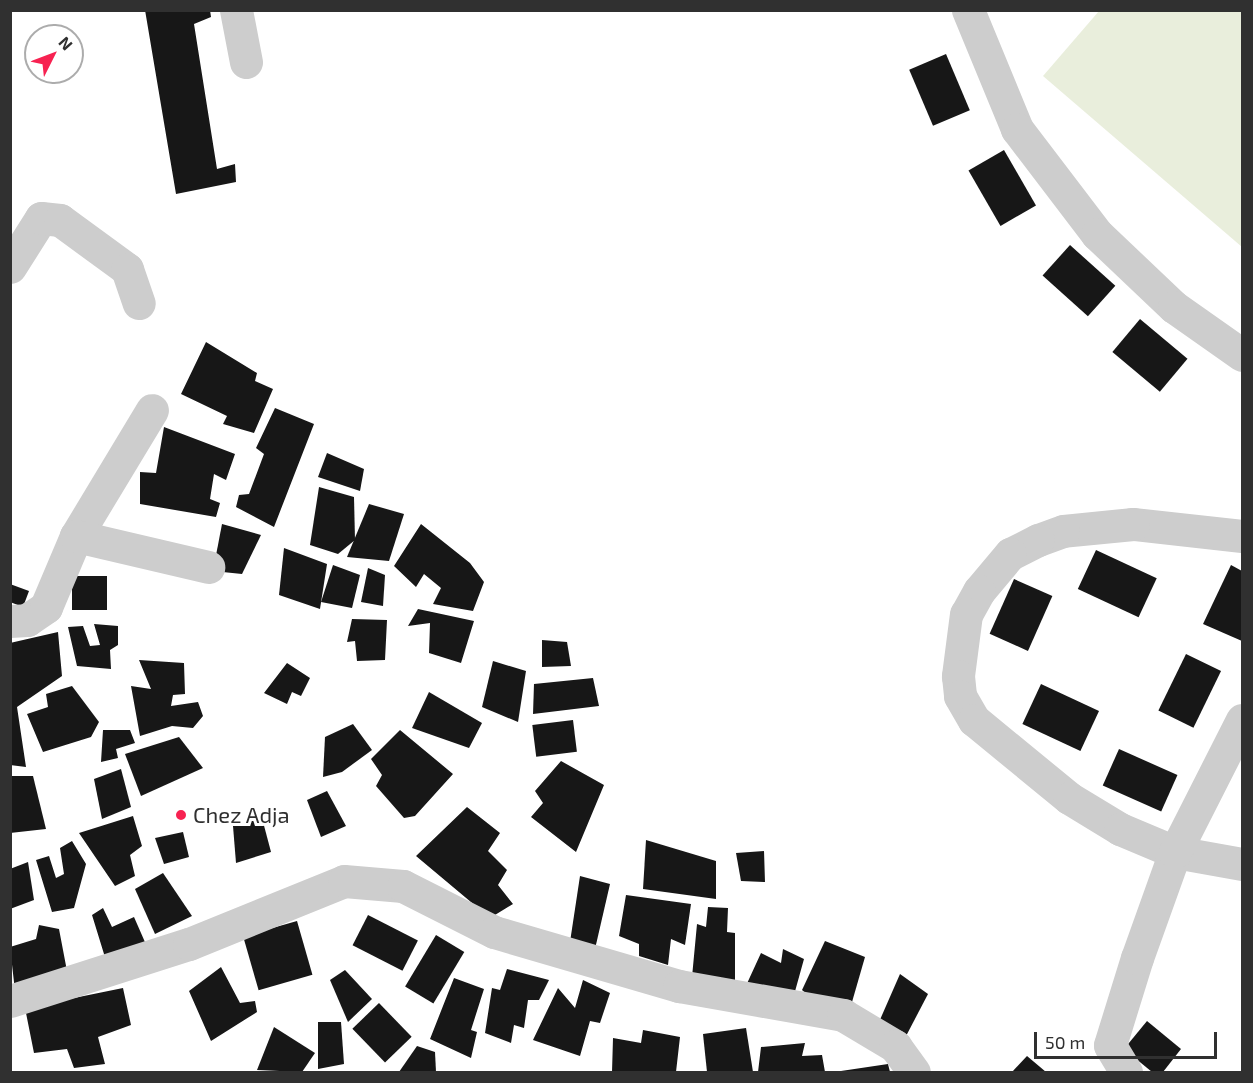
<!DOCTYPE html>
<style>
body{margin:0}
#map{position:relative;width:1253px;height:1083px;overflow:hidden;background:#fff;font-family:"Exo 2",sans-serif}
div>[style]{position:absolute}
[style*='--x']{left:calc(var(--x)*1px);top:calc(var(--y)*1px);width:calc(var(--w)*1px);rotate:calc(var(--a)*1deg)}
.green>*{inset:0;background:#e9eedc}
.building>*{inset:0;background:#171717;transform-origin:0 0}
.minor>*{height:33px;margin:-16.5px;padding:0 16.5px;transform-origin:16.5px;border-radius:16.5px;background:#cdcdcd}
.dots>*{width:16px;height:16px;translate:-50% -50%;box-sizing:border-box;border:3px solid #fff;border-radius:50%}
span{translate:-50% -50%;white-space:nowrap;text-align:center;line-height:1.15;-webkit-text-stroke:6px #fff;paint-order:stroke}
.poi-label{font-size:22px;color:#303030}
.left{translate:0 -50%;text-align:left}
.frame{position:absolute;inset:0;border:12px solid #303030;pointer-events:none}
.north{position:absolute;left:24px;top:24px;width:60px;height:60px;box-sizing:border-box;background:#fff;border:2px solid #acacac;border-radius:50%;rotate:48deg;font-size:16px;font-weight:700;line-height:24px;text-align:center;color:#303030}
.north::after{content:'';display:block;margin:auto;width:21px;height:27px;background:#f72251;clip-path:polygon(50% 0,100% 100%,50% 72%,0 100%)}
.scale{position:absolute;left:1034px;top:1032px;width:183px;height:27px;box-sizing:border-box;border:3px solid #303030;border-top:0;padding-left:8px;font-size:18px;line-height:21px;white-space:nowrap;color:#303030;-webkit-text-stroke:4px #fff;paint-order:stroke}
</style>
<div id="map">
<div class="green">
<i style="clip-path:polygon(1099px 11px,1242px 11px,1242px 247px,1043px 76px)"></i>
</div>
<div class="building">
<i style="clip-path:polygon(145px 10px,210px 10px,211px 17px,194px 24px,217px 169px,235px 164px,236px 182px,176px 194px)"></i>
<i style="left:946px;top:54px;width:61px;height:40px;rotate:67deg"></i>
<i style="left:1004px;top:150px;width:64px;height:41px;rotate:60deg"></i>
<i style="left:1070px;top:245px;width:61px;height:41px;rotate:42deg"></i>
<i style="left:1140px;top:319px;width:62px;height:43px;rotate:40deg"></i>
<i style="clip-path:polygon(206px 342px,257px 373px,255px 381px,273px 389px,254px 433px,223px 424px,227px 416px,181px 394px)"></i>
<i style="clip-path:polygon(275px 408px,314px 424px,274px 527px,236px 507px,239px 495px,249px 494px,264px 454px,256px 448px)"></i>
<i style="clip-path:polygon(164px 427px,235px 454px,226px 480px,214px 474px,210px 499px,220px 503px,216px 517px,140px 504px,140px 472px,156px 473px)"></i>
<i style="clip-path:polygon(327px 453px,364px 469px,360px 491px,318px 477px)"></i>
<i style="clip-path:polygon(319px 487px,354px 497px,355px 540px,338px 554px,310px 545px)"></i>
<i style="clip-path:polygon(369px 504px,404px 514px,389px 561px,347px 557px)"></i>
<i style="clip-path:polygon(222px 524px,261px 535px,242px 574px,213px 571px)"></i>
<i style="clip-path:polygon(421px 524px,470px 563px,484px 582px,473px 611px,433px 604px,441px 588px,424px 574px,416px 587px,394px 566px)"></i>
<i style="clip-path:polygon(284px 548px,327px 564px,320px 609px,279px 595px)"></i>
<i style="left:1096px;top:550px;width:67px;height:43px;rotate:25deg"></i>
<i style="clip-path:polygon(333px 565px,360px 575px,352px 608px,321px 602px)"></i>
<i style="clip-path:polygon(1231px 565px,1242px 571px,1242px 641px,1203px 624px)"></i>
<i style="clip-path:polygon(368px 568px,385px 575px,383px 606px,361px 602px)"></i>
<i style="left:107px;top:576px;width:34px;height:35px;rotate:90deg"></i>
<i style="left:1014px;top:579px;width:42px;height:60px;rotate:24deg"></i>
<i style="clip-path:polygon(10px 584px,29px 591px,23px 607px,10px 602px)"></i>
<i style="clip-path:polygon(418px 609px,474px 621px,461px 663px,429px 653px,430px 623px,408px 626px)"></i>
<i style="clip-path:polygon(352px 619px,387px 620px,385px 660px,357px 661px,355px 641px,347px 642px)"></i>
<i style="clip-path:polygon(94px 624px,118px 626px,118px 645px,110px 650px,111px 669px,77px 666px,68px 627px,83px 626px,90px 646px,100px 645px)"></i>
<i style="clip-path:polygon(58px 632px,62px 676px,17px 707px,26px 767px,10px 765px,10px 643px)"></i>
<i style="clip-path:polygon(542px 640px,567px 642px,571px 666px,542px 667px)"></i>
<i style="left:1186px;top:654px;width:39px;height:63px;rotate:26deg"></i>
<i style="clip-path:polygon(139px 660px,184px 663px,185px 694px,173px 695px,171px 706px,198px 702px,203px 716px,193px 728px,172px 726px,140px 736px,131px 686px,151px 689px)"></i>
<i style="clip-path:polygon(493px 661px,526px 671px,518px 722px,482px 707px)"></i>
<i style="clip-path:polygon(287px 663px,310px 678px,301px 696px,292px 692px,287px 704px,264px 693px)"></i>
<i style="clip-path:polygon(593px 678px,599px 706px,533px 714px,534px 684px)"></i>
<i style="left:1041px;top:684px;width:64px;height:44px;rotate:25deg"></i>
<i style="clip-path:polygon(72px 686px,99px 722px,91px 737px,43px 752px,27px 714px,48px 707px,46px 694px)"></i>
<i style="clip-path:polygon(429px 692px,482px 723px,469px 748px,412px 728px)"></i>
<i style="left:573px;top:720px;width:32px;height:41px;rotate:83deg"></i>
<i style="clip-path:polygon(353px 724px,372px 750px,342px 772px,323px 777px,325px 737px)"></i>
<i style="clip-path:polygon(103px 730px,130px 730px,135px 743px,116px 749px,118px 758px,101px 762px)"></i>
<i style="clip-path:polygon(400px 730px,453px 774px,415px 816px,404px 818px,376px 786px,382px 775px,371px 759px)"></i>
<i style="clip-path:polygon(179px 737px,203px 768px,141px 796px,125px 754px)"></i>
<i style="left:1119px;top:749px;width:64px;height:40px;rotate:24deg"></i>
<i style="clip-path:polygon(561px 761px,604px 785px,576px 852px,531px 817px,543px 803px,535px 791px)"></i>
<i style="clip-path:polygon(121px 769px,131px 807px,102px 819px,94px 779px)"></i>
<i style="clip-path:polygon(10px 776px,33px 776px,46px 829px,10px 833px)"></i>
<i style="clip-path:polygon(327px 791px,346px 826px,321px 837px,307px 800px)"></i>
<i style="clip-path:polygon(467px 807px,500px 833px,488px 851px,507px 870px,498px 885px,513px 904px,490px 918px,416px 856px)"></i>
<i style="clip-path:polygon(133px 816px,142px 846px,130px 855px,135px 876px,115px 886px,79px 833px)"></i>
<i style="clip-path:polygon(262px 818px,271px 852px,236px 863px,233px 826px)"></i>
<i style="clip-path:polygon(183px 832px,189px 857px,164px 864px,155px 838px)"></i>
<i style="clip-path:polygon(646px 840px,716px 861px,716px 899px,643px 889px)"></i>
<i style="clip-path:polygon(72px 841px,86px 864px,74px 908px,52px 912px,36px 860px,49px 856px,56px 878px,64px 874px,60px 848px)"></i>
<i style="clip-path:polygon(764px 851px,765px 882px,741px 881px,736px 853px)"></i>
<i style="clip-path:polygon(28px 862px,34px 900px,10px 909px,10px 869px)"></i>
<i style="clip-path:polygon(163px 873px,192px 916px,155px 934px,135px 889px)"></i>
<i style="clip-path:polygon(580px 876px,610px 884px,595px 949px,570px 942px)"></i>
<i style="clip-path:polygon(626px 895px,691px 904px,685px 945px,671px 939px,668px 965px,639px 956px,639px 944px,619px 936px)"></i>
<i style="clip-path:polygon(708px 907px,728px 908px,727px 932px,735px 933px,735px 987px,692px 977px,697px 924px,706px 927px)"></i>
<i style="clip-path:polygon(103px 908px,112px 927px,134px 917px,148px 949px,108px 967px,92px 915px)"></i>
<i style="left:368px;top:915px;width:56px;height:34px;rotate:27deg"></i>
<i style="left:297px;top:921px;width:56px;height:56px;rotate:74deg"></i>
<i style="clip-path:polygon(39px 925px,59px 929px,67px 971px,15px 991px,10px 947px,36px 939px)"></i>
<i style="left:436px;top:935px;width:33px;height:60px;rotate:31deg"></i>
<i style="clip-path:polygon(825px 941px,865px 957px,850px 1009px,815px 1001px,802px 990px)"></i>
<i style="clip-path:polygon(783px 949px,804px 959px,794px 995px,744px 990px,761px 953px,781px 963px)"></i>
<i style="clip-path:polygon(221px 967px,240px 1003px,255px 1001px,257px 1012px,211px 1041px,189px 991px)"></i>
<i style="clip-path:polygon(507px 969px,549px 980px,539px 1000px,528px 1000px,524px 1028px,514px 1025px,511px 1043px,485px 1033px,492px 988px,500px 990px)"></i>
<i style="clip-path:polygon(345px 970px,372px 999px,348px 1022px,330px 980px)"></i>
<i style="clip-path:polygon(900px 974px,928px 994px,905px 1038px,879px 1022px)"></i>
<i style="clip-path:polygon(454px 978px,484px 989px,471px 1030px,477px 1032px,471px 1058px,430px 1039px)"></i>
<i style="clip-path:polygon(583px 980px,610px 993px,600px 1023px,590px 1021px,580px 1056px,533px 1040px,558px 988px,575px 1008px)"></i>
<i style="clip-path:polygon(123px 988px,131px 1025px,98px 1037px,105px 1064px,74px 1068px,67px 1049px,34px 1053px,25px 1008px)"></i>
<i style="left:379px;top:1003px;width:47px;height:37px;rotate:46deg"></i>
<i style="clip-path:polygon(1147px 1021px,1181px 1049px,1163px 1072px,1152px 1072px,1124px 1049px)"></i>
<i style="clip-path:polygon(318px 1022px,341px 1022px,344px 1064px,318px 1069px)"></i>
<i style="clip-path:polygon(274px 1027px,315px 1053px,302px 1072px,257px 1070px)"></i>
<i style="clip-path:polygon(746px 1028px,753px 1072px,707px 1072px,703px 1034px)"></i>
<i style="clip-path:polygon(643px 1030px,680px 1037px,676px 1072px,612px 1072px,613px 1038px,641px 1043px)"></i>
<i style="clip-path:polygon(805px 1043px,802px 1056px,822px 1055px,825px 1072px,758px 1072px,761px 1047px)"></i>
<i style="clip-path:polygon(417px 1046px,435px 1052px,436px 1072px,399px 1072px)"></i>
<i style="clip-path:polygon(1027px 1056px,1046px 1072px,1012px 1072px)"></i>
<i style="clip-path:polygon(888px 1064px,890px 1072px,841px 1072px,841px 1071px)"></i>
</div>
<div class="minor">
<i style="--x:236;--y:10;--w:53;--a:79.1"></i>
<i style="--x:968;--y:10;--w:129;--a:67.6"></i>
<i style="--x:1017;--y:129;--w:132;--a:52.7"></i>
<i style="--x:1097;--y:234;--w:106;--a:43.5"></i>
<i style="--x:1174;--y:307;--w:83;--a:35.2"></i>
<i style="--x:10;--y:267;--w:58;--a:-57.7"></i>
<i style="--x:41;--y:218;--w:19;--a:6"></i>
<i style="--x:60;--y:220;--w:83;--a:36.2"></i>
<i style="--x:127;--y:269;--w:36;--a:71"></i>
<i style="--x:76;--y:536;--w:147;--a:-58.9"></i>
<i style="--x:1242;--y:536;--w:110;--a:-173.7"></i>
<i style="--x:1133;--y:524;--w:70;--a:174.3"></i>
<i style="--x:1063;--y:531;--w:27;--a:160"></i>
<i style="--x:1038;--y:540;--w:31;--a:153"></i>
<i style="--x:1010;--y:554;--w:48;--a:130"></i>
<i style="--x:979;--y:591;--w:26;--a:119"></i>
<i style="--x:966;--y:614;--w:63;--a:97.4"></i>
<i style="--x:958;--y:676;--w:20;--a:84"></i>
<i style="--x:960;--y:696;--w:28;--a:60"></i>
<i style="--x:974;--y:720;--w:123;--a:39.4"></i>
<i style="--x:1069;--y:798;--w:60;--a:31.3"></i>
<i style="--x:1120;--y:829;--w:60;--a:22.7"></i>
<i style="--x:1175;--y:852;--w:68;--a:10.2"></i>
<i style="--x:10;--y:621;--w:17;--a:-3"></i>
<i style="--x:27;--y:620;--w:23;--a:-34"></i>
<i style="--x:46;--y:607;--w:77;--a:-67.1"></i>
<i style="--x:76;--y:536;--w:136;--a:13.2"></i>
<i style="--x:10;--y:1001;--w:188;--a:-17.7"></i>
<i style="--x:189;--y:944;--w:167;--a:-22.1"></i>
<i style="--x:344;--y:881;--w:59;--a:4.8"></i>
<i style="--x:403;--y:886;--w:102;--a:26.8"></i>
<i style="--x:494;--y:932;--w:193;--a:16.3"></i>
<i style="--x:679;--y:986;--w:167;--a:10"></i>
<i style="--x:843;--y:1015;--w:61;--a:30.8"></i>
<i style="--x:895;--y:1046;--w:32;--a:54"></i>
<i style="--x:1126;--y:1072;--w:31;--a:-121"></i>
<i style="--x:1110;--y:1045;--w:91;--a:-72.8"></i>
<i style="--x:1137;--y:958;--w:113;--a:-70.3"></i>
<i style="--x:1175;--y:852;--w:148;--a:-63.1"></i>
</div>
<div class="dots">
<i style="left:181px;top:815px;background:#f72251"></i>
</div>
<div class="poi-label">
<span class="left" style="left:193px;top:815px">Chez Adja</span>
</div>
<div class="frame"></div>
<div class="north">N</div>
<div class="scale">50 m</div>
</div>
